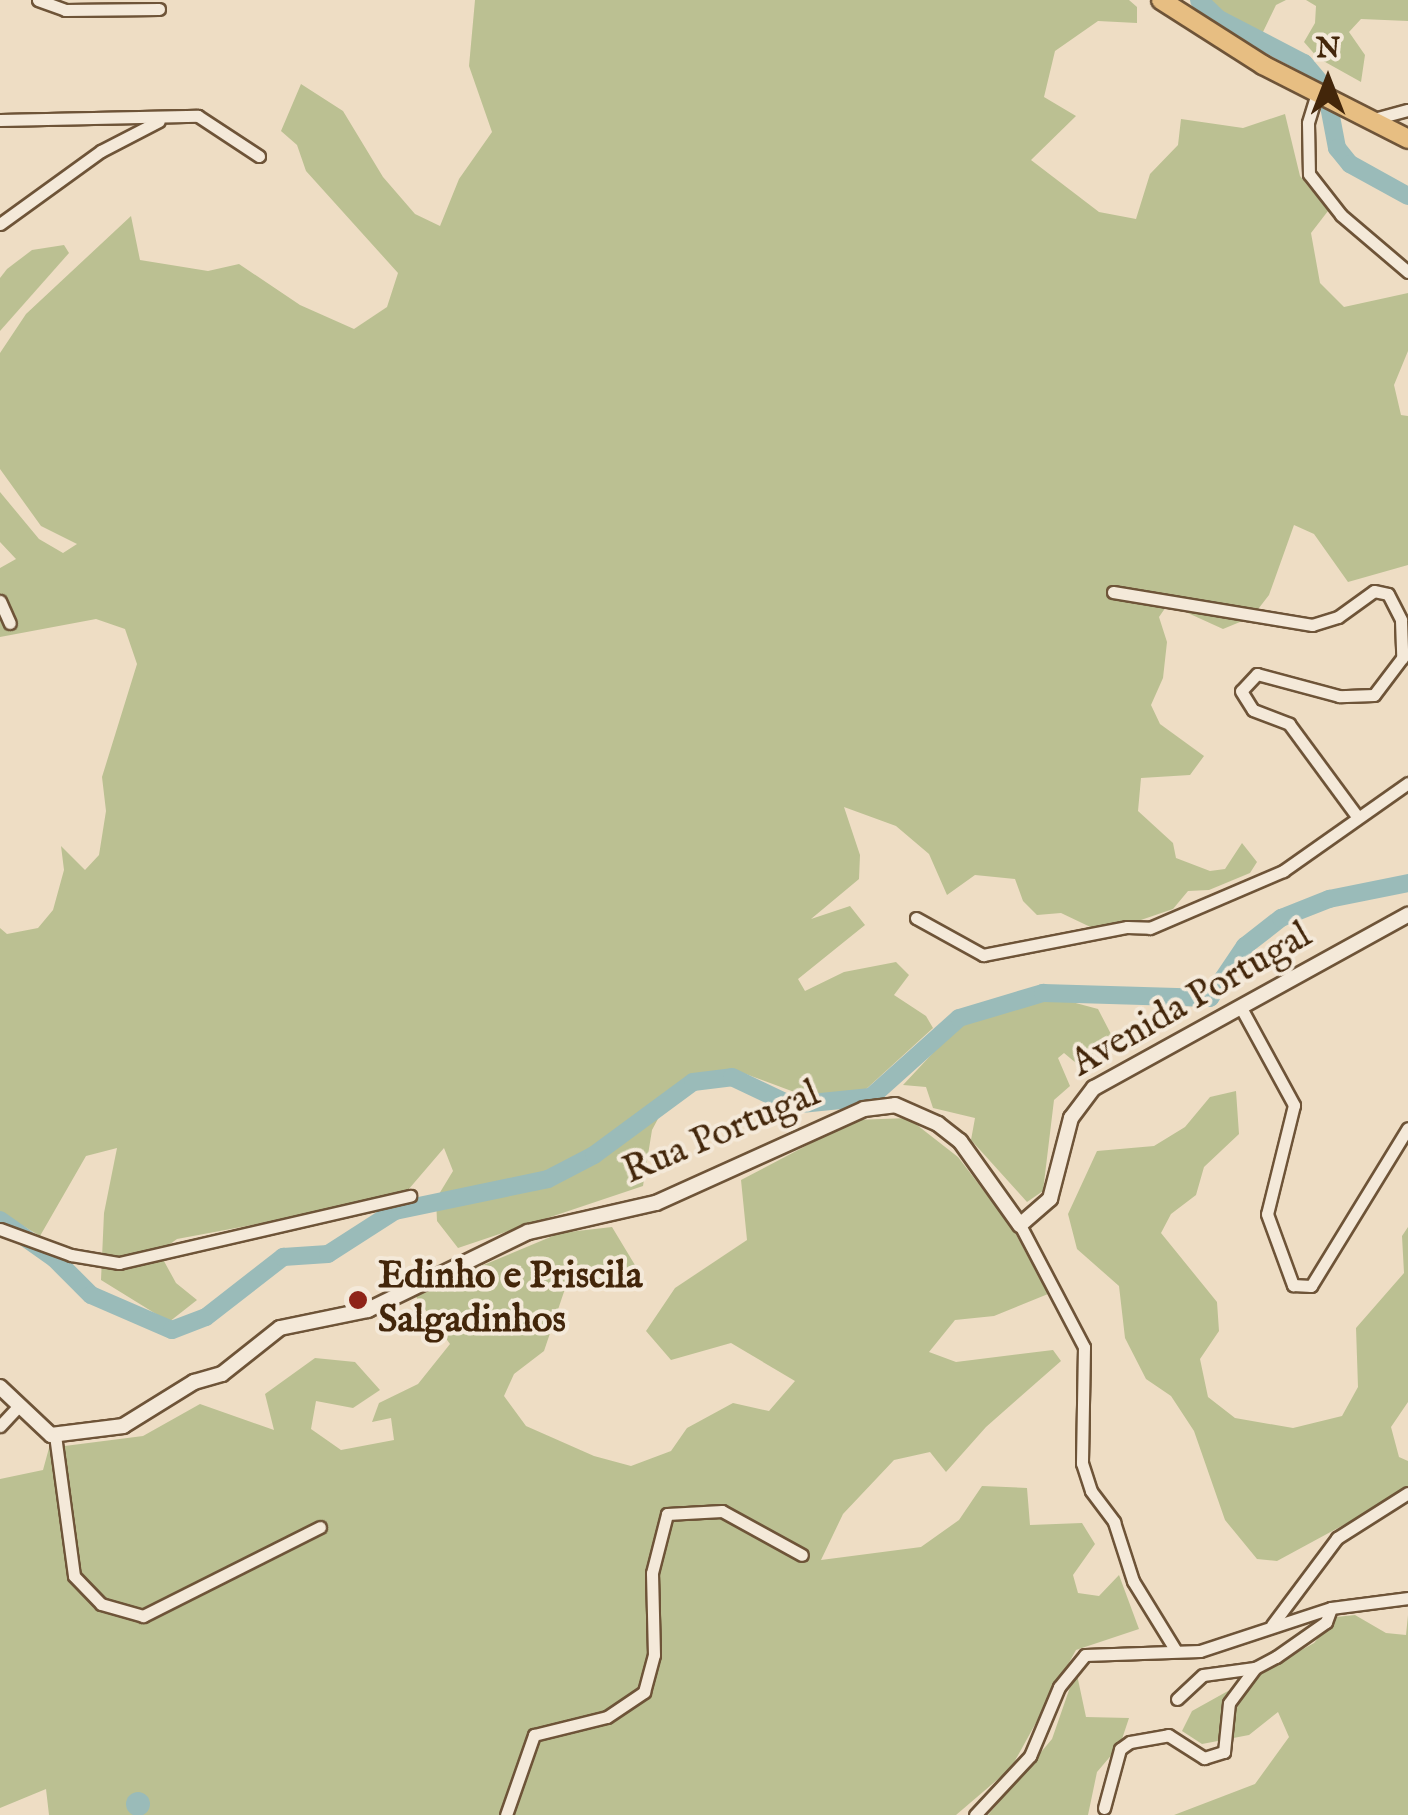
<!DOCTYPE html>
<style>
body{margin:0}
#map{position:relative;width:1408px;height:1815px;overflow:hidden;background:#eeddc4;font-family:"IM FELL English",serif}
div>[style]{position:absolute}
[style*='--x']{left:calc(var(--x)*1px);top:calc(var(--y)*1px);width:calc(var(--w)*1px);rotate:calc(var(--a)*1deg)}
.green>*{inset:0;background:#bbc092}
.water>*{inset:0;background:#9abbb9}
.round{border-radius:50%}
.river>*{height:18px;margin:-9px;padding:0 9px;transform-origin:9px;border-radius:9px;background:#9abbb9}
.roads{filter:drop-shadow(2px 0 #6e5438) drop-shadow(-2px 0 #6e5438) drop-shadow(0 2px #6e5438) drop-shadow(0 -2px #6e5438)}
.minor>*{height:11px;margin:-5.5px;padding:0 5.5px;transform-origin:5.5px;border-radius:5.5px;background:#f4e9d9}
.tertiary>*{height:14px;margin:-7px;padding:0 7px;transform-origin:7px;border-radius:7px;background:#f4e9d9}
.primary>*{height:18px;margin:-9px;padding:0 9px;transform-origin:9px;border-radius:9px;background:#e7be82}
.dots>*{width:28px;height:28px;translate:-50% -50%;box-sizing:border-box;border:5px solid #f4e9d9;border-radius:50%}
span{translate:-50% -50%;white-space:nowrap;text-align:center;line-height:1.15;-webkit-text-stroke:8px #f4e9d9;paint-order:stroke}
.street-label{font-size:38px;color:#43260a}
.poi-label{font-size:38px;color:#43260a;font-weight:700}
.left{translate:0 -50%;text-align:left}
.north{position:absolute;left:1278px;top:30px;width:100px;height:100px;-webkit-text-stroke:8px #f4e9d9;paint-order:stroke;rotate:0deg;font-size:28px;font-weight:700;line-height:40px;text-align:center;color:#43260a}
.north::after{content:'';display:block;margin:auto;width:35px;height:45px;background:#43260a;clip-path:polygon(50% 0,100% 100%,50% 72%,0 100%)}
</style>
<div id="map">
<div class="green">
<i style="clip-path:polygon(475px 0,1129px 0,1137px 7px,1137px 23px,1098px 21px,1055px 51px,1044px 97px,1076px 116px,1031px 160px,1099px 212px,1136px 219px,1150px 174px,1178px 145px,1181px 119px,1243px 128px,1285px 114px,1300px 176px,1328px 211px,1311px 233px,1320px 283px,1344px 307px,1408px 293px,1408px 351px,1394px 385px,1401px 415px,1408px 416px,1408px 565px,1348px 582px,1314px 534px,1294px 525px,1269px 595px,1252px 617px,1223px 629px,1168px 604px,1159px 617px,1167px 642px,1163px 678px,1151px 705px,1160px 724px,1204px 756px,1190px 775px,1141px 778px,1138px 811px,1173px 843px,1176px 858px,1210px 871px,1225px 869px,1242px 843px,1257px 862px,1250px 873px,1209px 890px,1188px 891px,1173px 909px,1103px 933px,1061px 913px,1037px 915px,1023px 901px,1015px 879px,975px 875px,947px 895px,929px 854px,896px 826px,844px 807px,860px 855px,859px 879px,811px 919px,850px 906px,865px 925px,798px 979px,805px 991px,844px 972px,896px 962px,909px 975px,894px 995px,926px 1016px,933px 1028px,864px 1091px,805px 1096px,735px 1070px,697px 1075px,674px 1089px,652px 1130px,643px 1186px,458px 1248px,437px 1221px,436px 1199px,453px 1171px,444px 1148px,408px 1190px,391px 1199px,177px 1239px,159px 1252px,176px 1283px,197px 1300px,169px 1322px,101px 1280px,104px 1213px,117px 1148px,86px 1156px,40px 1236px,0 1212px,0 928px,7px 934px,38px 928px,53px 910px,64px 870px,61px 846px,85px 870px,99px 855px,106px 811px,102px 777px,137px 664px,125px 629px,96px 619px,0 637px,0 568px,16px 559px,0 542px,0 492px,39px 539px,63px 553px,77px 544px,41px 526px,0 469px,0 353px,26px 314px,131px 216px,140px 260px,208px 271px,239px 264px,300px 305px,354px 329px,387px 307px,398px 273px,306px 171px,297px 145px,281px 131px,301px 84px,343px 111px,383px 177px,415px 214px,440px 226px,459px 179px,492px 132px,469px 66px)"></i>
<i style="clip-path:polygon(1211px 0,1286px 0,1276px 5px,1262px 34px,1235px 23px)"></i>
<i style="clip-path:polygon(1306px 0,1408px 0,1408px 21px,1361px 19px,1349px 32px,1365px 55px,1361px 82px,1318px 58px,1304px 42px,1315px 23px,1316px 6px)"></i>
<i style="clip-path:polygon(64px 245px,69px 253px,0 331px,0 278px,7px 269px,32px 250px)"></i>
<i style="clip-path:polygon(1057px 998px,1098px 1009px,1112px 1036px,1092px 1050px,1094px 1057px,1076px 1063px,1064px 1053px,1058px 1058px,1070px 1086px,1054px 1100px,1043px 1191px,1027px 1202px,971px 1140px,975px 1118px,933px 1108px,926px 1087px,903px 1085px,961px 1023px)"></i>
<i style="clip-path:polygon(1236px 1091px,1239px 1134px,1204px 1167px,1196px 1195px,1171px 1214px,1161px 1233px,1217px 1302px,1219px 1331px,1200px 1359px,1208px 1397px,1235px 1418px,1293px 1428px,1342px 1416px,1358px 1387px,1356px 1328px,1404px 1273px,1402px 1236px,1408px 1227px,1408px 1402px,1391px 1427px,1399px 1457px,1408px 1461px,1408px 1490px,1277px 1561px,1257px 1559px,1225px 1520px,1194px 1431px,1171px 1396px,1146px 1379px,1125px 1338px,1119px 1286px,1077px 1249px,1068px 1214px,1097px 1151px,1154px 1146px,1185px 1127px,1210px 1097px)"></i>
<i style="clip-path:polygon(908px 1118px,958px 1157px,1013px 1229px,1048px 1294px,994px 1316px,955px 1320px,929px 1352px,956px 1362px,1053px 1350px,1061px 1361px,986px 1427px,946px 1472px,930px 1452px,894px 1460px,843px 1514px,821px 1560px,921px 1547px,959px 1520px,982px 1486px,1027px 1488px,1030px 1525px,1082px 1523px,1095px 1544px,1073px 1575px,1078px 1593px,1099px 1596px,1119px 1575px,1139px 1629px,1076px 1650px,1011px 1768px,956px 1815px,49px 1815px,46px 1789px,0 1808px,0 1479px,43px 1470px,49px 1448px,143px 1436px,200px 1404px,274px 1430px,265px 1394px,315px 1358px,355px 1362px,380px 1390px,353px 1408px,316px 1401px,311px 1429px,341px 1450px,394px 1440px,391px 1418px,372px 1422px,379px 1403px,418px 1384px,450px 1344px,414px 1294px,560px 1233px,612px 1227px,644px 1280px,616px 1285px,569px 1277px,544px 1351px,514px 1374px,504px 1396px,526px 1426px,594px 1456px,631px 1466px,671px 1451px,687px 1428px,733px 1403px,769px 1411px,795px 1381px,731px 1343px,671px 1360px,646px 1331px,675px 1288px,747px 1240px,741px 1180px,855px 1120px)"></i>
<i style="clip-path:polygon(1355px 1615px,1386px 1633px,1406px 1635px,1408px 1615px,1408px 1815px,1174px 1815px,1255px 1784px,1289px 1737px,1278px 1712px,1249px 1735px,1202px 1744px,1182px 1731px,1192px 1711px,1314px 1643px,1336px 1617px)"></i>
<i style="clip-path:polygon(1076px 1670px,1086px 1717px,1129px 1718px,1120px 1745px,1097px 1772px,1088px 1815px,988px 1815px,1052px 1739px)"></i>
</div>
<div class="water">
<i class="round" style="left:126px;top:1792px;width:24px;height:24px"></i>
</div>
<div class="river">
<i style="--x:1199;--y:0;--w:28;--a:44"></i>
<i style="--x:1219;--y:19;--w:96;--a:27.4"></i>
<i style="--x:1304;--y:63;--w:34;--a:50"></i>
<i style="--x:1329;--y:106;--w:43;--a:79.2"></i>
<i style="--x:1337;--y:148;--w:21;--a:51"></i>
<i style="--x:1350;--y:164;--w:66;--a:28.9"></i>
<i style="--x:0;--y:1220;--w:67;--a:35.3"></i>
<i style="--x:55;--y:1259;--w:51;--a:45"></i>
<i style="--x:91;--y:1295;--w:88;--a:23.4"></i>
<i style="--x:172;--y:1330;--w:36;--a:-21"></i>
<i style="--x:206;--y:1317;--w:98;--a:-37.9"></i>
<i style="--x:283;--y:1257;--w:45;--a:-3.8"></i>
<i style="--x:328;--y:1254;--w:80;--a:-32.7"></i>
<i style="--x:395;--y:1211;--w:156;--a:-11.8"></i>
<i style="--x:548;--y:1179;--w:52;--a:-27.6"></i>
<i style="--x:594;--y:1155;--w:123;--a:-36.4"></i>
<i style="--x:693;--y:1082;--w:39;--a:-7"></i>
<i style="--x:732;--y:1077;--w:65;--a:25.4"></i>
<i style="--x:791;--y:1105;--w:80;--a:-5.7"></i>
<i style="--x:871;--y:1097;--w:118;--a:-41.9"></i>
<i style="--x:959;--y:1018;--w:88;--a:-16.6"></i>
<i style="--x:1043;--y:993;--w:167;--a:1.7"></i>
<i style="--x:1210;--y:998;--w:63;--a:-56.1"></i>
<i style="--x:1245;--y:946;--w:46;--a:-37.9"></i>
<i style="--x:1281;--y:918;--w:52;--a:-21.6"></i>
<i style="--x:1329;--y:899;--w:81;--a:-11.4"></i>
</div>
<div class="roads">
<div class="minor">
<i style="--x:38;--y:0;--w:29;--a:20"></i>
<i style="--x:65;--y:10;--w:94;--a:-0.6"></i>
<i style="--x:1317;--y:93;--w:31;--a:107"></i>
<i style="--x:1308;--y:123;--w:51;--a:88.9"></i>
<i style="--x:1309;--y:174;--w:52;--a:52"></i>
<i style="--x:1341;--y:215;--w:88;--a:40.4"></i>
<i style="--x:0;--y:120;--w:198;--a:-1.2"></i>
<i style="--x:198;--y:116;--w:73;--a:33.3"></i>
<i style="--x:1370;--y:120;--w:39;--a:-15"></i>
<i style="--x:0;--y:224;--w:125;--a:-35.9"></i>
<i style="--x:101;--y:151;--w:65;--a:-27.3"></i>
<i style="--x:1113;--y:592;--w:202;--a:9.4"></i>
<i style="--x:1312;--y:625;--w:27;--a:-17"></i>
<i style="--x:1338;--y:617;--w:44;--a:-35.8"></i>
<i style="--x:1374;--y:591;--w:14;--a:12"></i>
<i style="--x:1388;--y:594;--w:29;--a:63"></i>
<i style="--x:1401;--y:620;--w:38;--a:88"></i>
<i style="--x:1402;--y:658;--w:46;--a:127.1"></i>
<i style="--x:1374;--y:695;--w:35;--a:178"></i>
<i style="--x:1339;--y:696;--w:85;--a:-165"></i>
<i style="--x:1257;--y:674;--w:23;--a:133"></i>
<i style="--x:1241;--y:691;--w:22;--a:58"></i>
<i style="--x:1253;--y:710;--w:39;--a:21"></i>
<i style="--x:1289;--y:724;--w:113;--a:53.6"></i>
<i style="--x:0;--y:601;--w:24;--a:66"></i>
<i style="--x:916;--y:918;--w:77;--a:28.9"></i>
<i style="--x:983;--y:955;--w:147;--a:-11"></i>
<i style="--x:1127;--y:927;--w:23;--a:2"></i>
<i style="--x:1150;--y:928;--w:145;--a:-23.2"></i>
<i style="--x:1283;--y:871;--w:153;--a:-35.1"></i>
<i style="--x:1240;--y:1006;--w:113;--a:61.4"></i>
<i style="--x:1294;--y:1105;--w:112;--a:103.9"></i>
<i style="--x:1267;--y:1214;--w:76;--a:69.9"></i>
<i style="--x:1293;--y:1285;--w:18;--a:3"></i>
<i style="--x:1311;--y:1286;--w:185;--a:-58.5"></i>
<i style="--x:1020;--y:1225;--w:138;--a:62.3"></i>
<i style="--x:1084;--y:1347;--w:116;--a:91"></i>
<i style="--x:1082;--y:1463;--w:29;--a:72"></i>
<i style="--x:1091;--y:1491;--w:39;--a:53"></i>
<i style="--x:1114;--y:1522;--w:62;--a:72.1"></i>
<i style="--x:1133;--y:1581;--w:82;--a:58.4"></i>
<i style="--x:0;--y:1229;--w:76;--a:20.1"></i>
<i style="--x:71;--y:1255;--w:49;--a:9.5"></i>
<i style="--x:119;--y:1263;--w:299;--a:-13"></i>
<i style="--x:0;--y:1426;--w:26;--a:-47"></i>
<i style="--x:55;--y:1435;--w:142;--a:82.3"></i>
<i style="--x:74;--y:1576;--w:39;--a:46"></i>
<i style="--x:101;--y:1604;--w:44;--a:15.9"></i>
<i style="--x:143;--y:1616;--w:198;--a:-26.7"></i>
<i style="--x:1272;--y:1625;--w:109;--a:-53.2"></i>
<i style="--x:1337;--y:1538;--w:84;--a:-32.4"></i>
<i style="--x:1177;--y:1699;--w:35;--a:-43"></i>
<i style="--x:1203;--y:1675;--w:52;--a:-7.7"></i>
<i style="--x:1255;--y:1668;--w:24;--a:-28"></i>
<i style="--x:1276;--y:1657;--w:61;--a:-35"></i>
<i style="--x:1326;--y:1622;--w:15;--a:-70"></i>
<i style="--x:1104;--y:1808;--w:61;--a:-74.8"></i>
<i style="--x:1120;--y:1749;--w:12;--a:-35"></i>
<i style="--x:1130;--y:1742;--w:39;--a:-10"></i>
<i style="--x:1168;--y:1735;--w:43;--a:32.6"></i>
<i style="--x:1204;--y:1758;--w:21;--a:-17"></i>
<i style="--x:1224;--y:1752;--w:49;--a:-84.2"></i>
<i style="--x:1229;--y:1703;--w:44;--a:-53.4"></i>
<i style="--x:506;--y:1815;--w:85;--a:-70.7"></i>
<i style="--x:534;--y:1735;--w:75;--a:-13.9"></i>
<i style="--x:607;--y:1717;--w:45;--a:-34"></i>
<i style="--x:644;--y:1692;--w:38;--a:-75"></i>
<i style="--x:654;--y:1655;--w:82;--a:-91.4"></i>
<i style="--x:652;--y:1573;--w:61;--a:-75.7"></i>
<i style="--x:667;--y:1514;--w:55;--a:-3.1"></i>
<i style="--x:722;--y:1511;--w:91;--a:28.8"></i>
<i style="--x:975;--y:1815;--w:81;--a:-47"></i>
<i style="--x:1030;--y:1756;--w:75;--a:-67.2"></i>
<i style="--x:1059;--y:1687;--w:41;--a:-50.9"></i>
<i style="--x:1085;--y:1655;--w:115;--a:-2"></i>
<i style="--x:1200;--y:1651;--w:138;--a:-18.2"></i>
<i style="--x:1331;--y:1608;--w:78;--a:-7.4"></i>
</div>
<div class="tertiary">
<i style="--x:0;--y:1387;--w:70;--a:43.3"></i>
<i style="--x:51;--y:1435;--w:73;--a:-7.1"></i>
<i style="--x:123;--y:1426;--w:84;--a:-31.8"></i>
<i style="--x:194;--y:1382;--w:29;--a:-16"></i>
<i style="--x:222;--y:1374;--w:74;--a:-38.4"></i>
<i style="--x:280;--y:1328;--w:90;--a:-11.6"></i>
<i style="--x:368;--y:1310;--w:178;--a:-26"></i>
<i style="--x:528;--y:1232;--w:131;--a:-12.8"></i>
<i style="--x:656;--y:1203;--w:228;--a:-24.3"></i>
<i style="--x:864;--y:1109;--w:31;--a:-7"></i>
<i style="--x:895;--y:1105;--w:47;--a:23.8"></i>
<i style="--x:938;--y:1124;--w:28;--a:38"></i>
<i style="--x:960;--y:1141;--w:103;--a:54.5"></i>
<i style="--x:1020;--y:1225;--w:40;--a:-41"></i>
<i style="--x:1050;--y:1199;--w:84;--a:-75.5"></i>
<i style="--x:1071;--y:1118;--w:38;--a:-53"></i>
<i style="--x:1094;--y:1088;--w:359;--a:-28.9"></i>
</div>
<div class="primary">
<i style="--x:1161;--y:0;--w:121;--a:32.5"></i>
<i style="--x:1263;--y:65;--w:163;--a:27"></i>
</div>
</div>
<div class="dots">
<i style="left:358px;top:1300px;background:#8f2418"></i>
</div>
<div class="street-label">
<span style="left:1192px;top:1001px;rotate:-30deg">Avenida Portugal</span>
<span style="left:722px;top:1134px;rotate:-23deg">Rua Portugal</span>
</div>
<div class="poi-label">
<span class="left" style="left:378px;top:1300px">Edinho e Priscila<br>Salgadinhos</span>
</div>
<div class="north">N</div>
</div>
